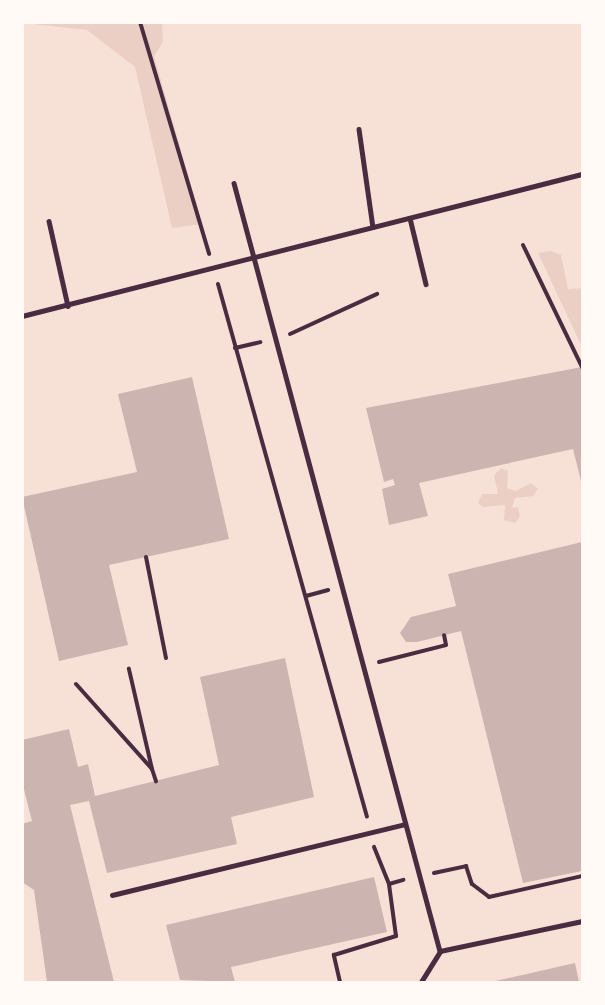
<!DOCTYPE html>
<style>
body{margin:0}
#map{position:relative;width:605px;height:1005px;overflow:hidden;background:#f7e1d7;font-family:"Open Sans",sans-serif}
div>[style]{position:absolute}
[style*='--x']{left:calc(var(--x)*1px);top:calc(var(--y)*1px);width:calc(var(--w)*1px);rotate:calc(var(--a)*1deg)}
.green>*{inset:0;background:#ebcfc5}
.building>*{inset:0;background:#ccb4b1}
.path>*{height:4px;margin:-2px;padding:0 2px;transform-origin:2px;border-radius:2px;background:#4a2c40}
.service>*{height:4.5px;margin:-2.25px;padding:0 2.25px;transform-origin:2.25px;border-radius:2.25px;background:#4a2c40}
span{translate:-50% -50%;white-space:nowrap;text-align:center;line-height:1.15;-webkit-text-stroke:6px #fffaf5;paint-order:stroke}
.frame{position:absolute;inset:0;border:24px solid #fffaf5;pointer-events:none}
</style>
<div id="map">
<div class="green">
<i style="clip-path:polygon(23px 23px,162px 23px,163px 42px,154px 56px,202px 224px,172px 228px,135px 67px,87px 30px)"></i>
<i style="clip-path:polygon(551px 251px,561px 255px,568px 289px,582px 288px,582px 347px,538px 253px)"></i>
<i style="clip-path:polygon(501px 468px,508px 471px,507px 488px,516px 491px,531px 483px,538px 489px,533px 496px,515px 498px,512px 508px,518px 507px,520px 517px,515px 523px,504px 520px,505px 505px,483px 507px,478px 503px,482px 494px,498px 494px,494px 475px)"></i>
</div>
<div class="building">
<i style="clip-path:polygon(582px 367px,582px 485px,573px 449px,419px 483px,428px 516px,389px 525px,382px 489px,395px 485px,393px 479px,384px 482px,366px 408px)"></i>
<i style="clip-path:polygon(192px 377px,229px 539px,109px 565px,128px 645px,59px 661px,22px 497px,137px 472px,118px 394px)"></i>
<i style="clip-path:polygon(582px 542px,582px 871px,523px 883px,461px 631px,417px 642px,406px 642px,400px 633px,411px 617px,456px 606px,448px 574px)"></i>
<i style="clip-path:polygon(285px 658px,314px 797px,231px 817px,237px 844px,107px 873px,89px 801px,70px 805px,114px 982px,47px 982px,34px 890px,22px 882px,22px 824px,32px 821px,22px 782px,22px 740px,69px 729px,78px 767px,88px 764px,95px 796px,219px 765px,200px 677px)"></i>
<i style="clip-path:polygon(374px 877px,387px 932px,231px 967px,235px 982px,180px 980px,166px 925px)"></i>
<i style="clip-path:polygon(575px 963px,579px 982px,491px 982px)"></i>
</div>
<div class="path">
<i style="--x:140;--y:22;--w:242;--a:73.4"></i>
<i style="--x:523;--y:245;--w:136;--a:64.2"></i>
<i style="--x:218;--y:284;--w:553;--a:74.38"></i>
<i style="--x:290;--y:334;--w:96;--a:-24.7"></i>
<i style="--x:235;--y:348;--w:26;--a:-13"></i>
<i style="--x:146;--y:557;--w:103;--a:78.8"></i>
<i style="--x:306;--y:596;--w:23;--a:-15"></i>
<i style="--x:379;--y:662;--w:69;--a:-14.2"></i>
<i style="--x:446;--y:645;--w:10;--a:-101"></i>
<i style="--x:76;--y:684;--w:114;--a:48.2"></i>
<i style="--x:152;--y:769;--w:103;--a:-103"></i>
<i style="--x:152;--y:769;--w:13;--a:72"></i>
<i style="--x:434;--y:873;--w:33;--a:-12"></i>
<i style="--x:466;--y:866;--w:19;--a:72"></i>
<i style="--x:472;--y:884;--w:21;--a:37"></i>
<i style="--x:489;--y:897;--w:95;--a:-12.7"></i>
<i style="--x:389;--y:884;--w:15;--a:-16"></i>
<i style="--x:340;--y:982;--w:28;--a:-103"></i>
<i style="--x:334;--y:955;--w:65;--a:-17"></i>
<i style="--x:396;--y:936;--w:52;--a:-97.7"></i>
<i style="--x:389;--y:884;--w:40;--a:-112"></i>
</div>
<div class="service">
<i style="--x:359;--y:129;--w:99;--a:81.9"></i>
<i style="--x:234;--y:183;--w:795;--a:74.99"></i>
<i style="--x:410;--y:218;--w:68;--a:76.4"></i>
<i style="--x:49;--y:221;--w:87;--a:77.4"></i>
<i style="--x:22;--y:316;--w:578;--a:-14.23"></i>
<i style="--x:112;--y:895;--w:301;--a:-13.6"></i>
<i style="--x:421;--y:982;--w:36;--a:-58"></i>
<i style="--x:440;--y:951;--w:145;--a:-11.9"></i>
</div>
<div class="frame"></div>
</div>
